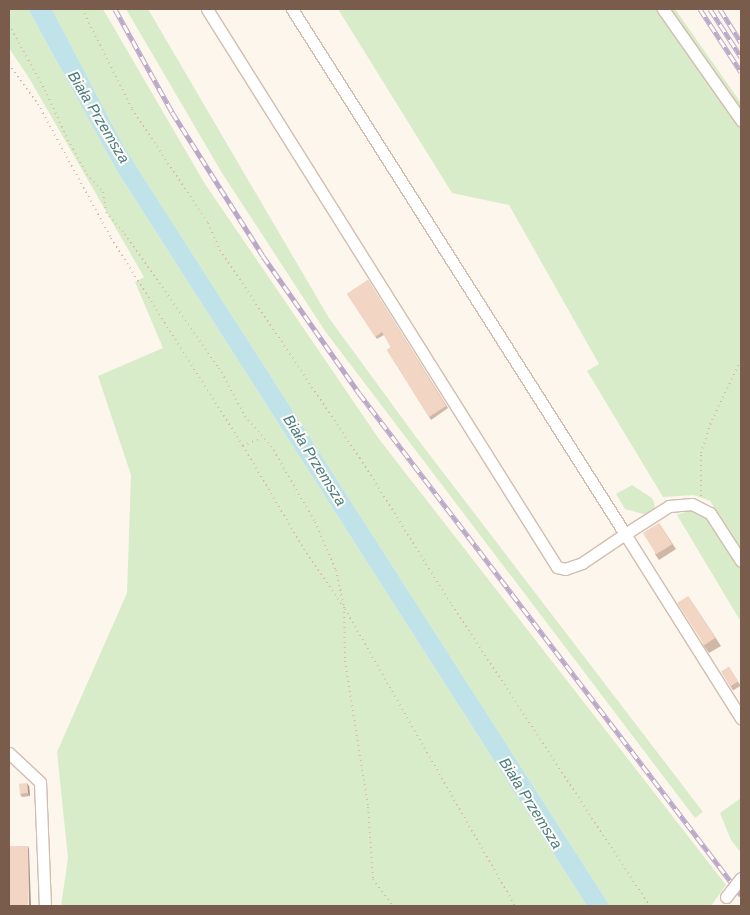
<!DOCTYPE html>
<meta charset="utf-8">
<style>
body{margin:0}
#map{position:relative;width:750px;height:915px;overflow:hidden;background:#fdf6ec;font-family:Arial,sans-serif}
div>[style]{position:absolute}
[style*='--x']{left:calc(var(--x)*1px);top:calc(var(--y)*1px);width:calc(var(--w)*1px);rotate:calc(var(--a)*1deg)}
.green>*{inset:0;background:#d8ecc9}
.water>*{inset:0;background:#bfe3e8}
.path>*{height:2px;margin-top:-1px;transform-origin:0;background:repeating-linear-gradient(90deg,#d9b8a5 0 1px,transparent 0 5px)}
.roads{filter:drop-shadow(1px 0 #d1beb0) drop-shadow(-1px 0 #d1beb0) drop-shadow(0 1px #d1beb0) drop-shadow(0 -1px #d1beb0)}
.minor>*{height:11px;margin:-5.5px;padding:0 5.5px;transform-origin:5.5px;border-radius:5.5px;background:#fff}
.rail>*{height:5px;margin-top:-2.5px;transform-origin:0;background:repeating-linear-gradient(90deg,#fffaf3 0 9px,#b9a8c9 0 18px);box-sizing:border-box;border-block:1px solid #b9a8c9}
.bridges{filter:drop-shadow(1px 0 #d1beb0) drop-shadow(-1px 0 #d1beb0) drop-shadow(0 1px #d1beb0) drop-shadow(0 -1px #d1beb0)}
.minor-bridge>*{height:11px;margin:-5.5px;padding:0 5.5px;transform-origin:5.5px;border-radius:5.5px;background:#fff}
.wall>*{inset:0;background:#d1b7a8;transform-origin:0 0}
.shaded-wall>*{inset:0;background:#aa9588}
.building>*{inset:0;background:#f3d5c3;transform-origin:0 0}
span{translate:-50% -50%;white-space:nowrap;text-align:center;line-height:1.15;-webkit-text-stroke:4px #fffaf3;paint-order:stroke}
.water-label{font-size:15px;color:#437c86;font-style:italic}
.frame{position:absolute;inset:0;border:10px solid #7a5c4d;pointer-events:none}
</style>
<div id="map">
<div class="green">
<i style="clip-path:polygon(9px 9px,28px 9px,117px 171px,587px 906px,61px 906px,68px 858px,57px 752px,127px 593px,131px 475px,98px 376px,163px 348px,135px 282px,144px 277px,29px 78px,9px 48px)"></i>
<i style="clip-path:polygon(52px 9px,103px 9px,205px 184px,379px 439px,726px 885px,711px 906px,610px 906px,124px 147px)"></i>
<i style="clip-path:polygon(126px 9px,148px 9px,329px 318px,416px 437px,703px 812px,695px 818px,325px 331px,222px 173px)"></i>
<i style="clip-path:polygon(338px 9px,675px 9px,741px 103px,741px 549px,710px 501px,694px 495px,663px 497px,587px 371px,599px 364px,509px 205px,452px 193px)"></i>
<i style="clip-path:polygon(632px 485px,652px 498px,655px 505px,653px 512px,647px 515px,625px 509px,616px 494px)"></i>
<i style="clip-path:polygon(697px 508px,704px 513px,741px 569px,741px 622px,677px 515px)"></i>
<i style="clip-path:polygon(741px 798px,741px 853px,731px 840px,720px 813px)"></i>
</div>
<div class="water">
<i style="clip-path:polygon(28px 9px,52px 9px,124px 147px,610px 906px,587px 906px,117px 171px)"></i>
</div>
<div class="path">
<i style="--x:82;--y:9;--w:112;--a:63.4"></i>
<i style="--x:132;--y:109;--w:137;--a:56.3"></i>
<i style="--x:208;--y:223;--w:30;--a:66"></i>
<i style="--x:220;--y:250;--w:251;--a:56.1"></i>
<i style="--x:360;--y:458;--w:173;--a:58"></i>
<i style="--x:452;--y:605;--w:360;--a:56.7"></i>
<i style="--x:9;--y:25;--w:74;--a:61"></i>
<i style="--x:45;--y:90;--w:55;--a:65.3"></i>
<i style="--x:68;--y:140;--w:39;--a:61"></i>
<i style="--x:87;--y:174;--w:24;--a:48"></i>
<i style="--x:103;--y:192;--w:20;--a:81"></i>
<i style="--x:106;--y:212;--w:29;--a:49"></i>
<i style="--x:125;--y:234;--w:164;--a:55"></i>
<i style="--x:219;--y:368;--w:55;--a:61.6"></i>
<i style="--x:245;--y:416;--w:40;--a:49"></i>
<i style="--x:271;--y:446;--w:88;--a:59.9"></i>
<i style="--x:315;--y:522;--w:52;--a:66.4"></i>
<i style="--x:336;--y:570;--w:38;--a:78"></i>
<i style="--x:344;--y:607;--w:54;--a:88.9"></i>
<i style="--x:345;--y:661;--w:148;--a:81"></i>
<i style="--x:368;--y:807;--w:72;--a:86"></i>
<i style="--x:373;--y:879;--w:34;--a:53"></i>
<i style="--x:9;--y:64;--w:49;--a:54.1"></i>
<i style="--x:38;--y:104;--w:153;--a:61.4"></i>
<i style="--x:111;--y:238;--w:246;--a:57.6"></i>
<i style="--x:243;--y:446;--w:120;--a:59.4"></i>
<i style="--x:304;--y:549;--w:68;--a:55.8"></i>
<i style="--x:243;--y:446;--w:20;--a:-24"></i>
<i style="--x:701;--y:496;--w:43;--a:-90"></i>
<i style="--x:701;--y:453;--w:35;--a:-72"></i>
<i style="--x:712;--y:420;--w:67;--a:-64.2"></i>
<i style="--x:345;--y:609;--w:342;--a:60.2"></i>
</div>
<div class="roads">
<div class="minor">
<i style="--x:207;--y:9;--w:659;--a:57.9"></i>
<i style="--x:557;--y:567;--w:8;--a:14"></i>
<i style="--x:565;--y:569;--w:18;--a:-19"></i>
<i style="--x:582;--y:563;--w:52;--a:-34"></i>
<i style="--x:625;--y:534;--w:218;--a:57.8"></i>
<i style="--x:292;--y:9;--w:622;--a:57.61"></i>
<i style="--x:625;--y:534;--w:52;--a:-32.5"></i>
<i style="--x:669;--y:506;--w:23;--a:-5"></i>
<i style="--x:692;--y:504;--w:20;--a:27"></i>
<i style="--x:710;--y:513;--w:57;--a:57.1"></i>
<i style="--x:663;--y:9;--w:136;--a:54.9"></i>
<i style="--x:9;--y:753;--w:42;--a:43.1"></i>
<i style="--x:40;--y:782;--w:124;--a:87.7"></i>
</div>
</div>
<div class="rail">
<i style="--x:115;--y:9;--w:118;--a:61"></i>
<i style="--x:172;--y:112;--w:170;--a:57.7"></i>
<i style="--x:263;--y:256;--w:167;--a:55"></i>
<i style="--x:359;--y:393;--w:631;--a:52.73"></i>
<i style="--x:700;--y:9;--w:75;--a:56.9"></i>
<i style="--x:710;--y:9;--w:57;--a:57.1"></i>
<i style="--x:720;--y:9;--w:39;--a:58"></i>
</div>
<div class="bridges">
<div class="minor-bridge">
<i style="--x:726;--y:897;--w:24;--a:-52"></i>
</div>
</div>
<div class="wall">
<i style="clip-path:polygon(368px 280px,448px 408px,431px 420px,387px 350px,391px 347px,384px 335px,377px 339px,347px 294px)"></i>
<i style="clip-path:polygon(659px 523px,676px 549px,659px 560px,655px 554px)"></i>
<i style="clip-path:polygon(688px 596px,721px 646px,709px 653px,704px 646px)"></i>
<i style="left:729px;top:667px;width:22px;height:9px;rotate:58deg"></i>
<i style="clip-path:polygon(29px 786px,30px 796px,22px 797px,20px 794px)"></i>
</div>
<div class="shaded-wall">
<i style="clip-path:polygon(27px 783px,29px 786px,30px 796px,28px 793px)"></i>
<i style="clip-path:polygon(28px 846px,29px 849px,31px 906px,29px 906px)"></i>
</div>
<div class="building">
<i style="clip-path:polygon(368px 280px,446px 406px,429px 417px,387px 350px,391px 347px,382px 332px,375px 337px,347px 294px)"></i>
<i style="left:659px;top:523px;width:25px;height:19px;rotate:58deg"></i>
<i style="left:688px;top:596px;width:50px;height:13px;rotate:57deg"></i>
<i style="left:729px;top:667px;width:17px;height:9px;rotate:57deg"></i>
<i style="left:27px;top:783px;width:10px;height:8px;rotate:84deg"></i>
<i style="left:9px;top:846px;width:19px;height:60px"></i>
</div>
<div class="water-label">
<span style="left:99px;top:117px;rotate:59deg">Biała Przemsza</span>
<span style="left:315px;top:460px;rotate:58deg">Biała Przemsza</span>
<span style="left:531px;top:803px;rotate:58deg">Biała Przemsza</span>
</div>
<div class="frame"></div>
</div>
